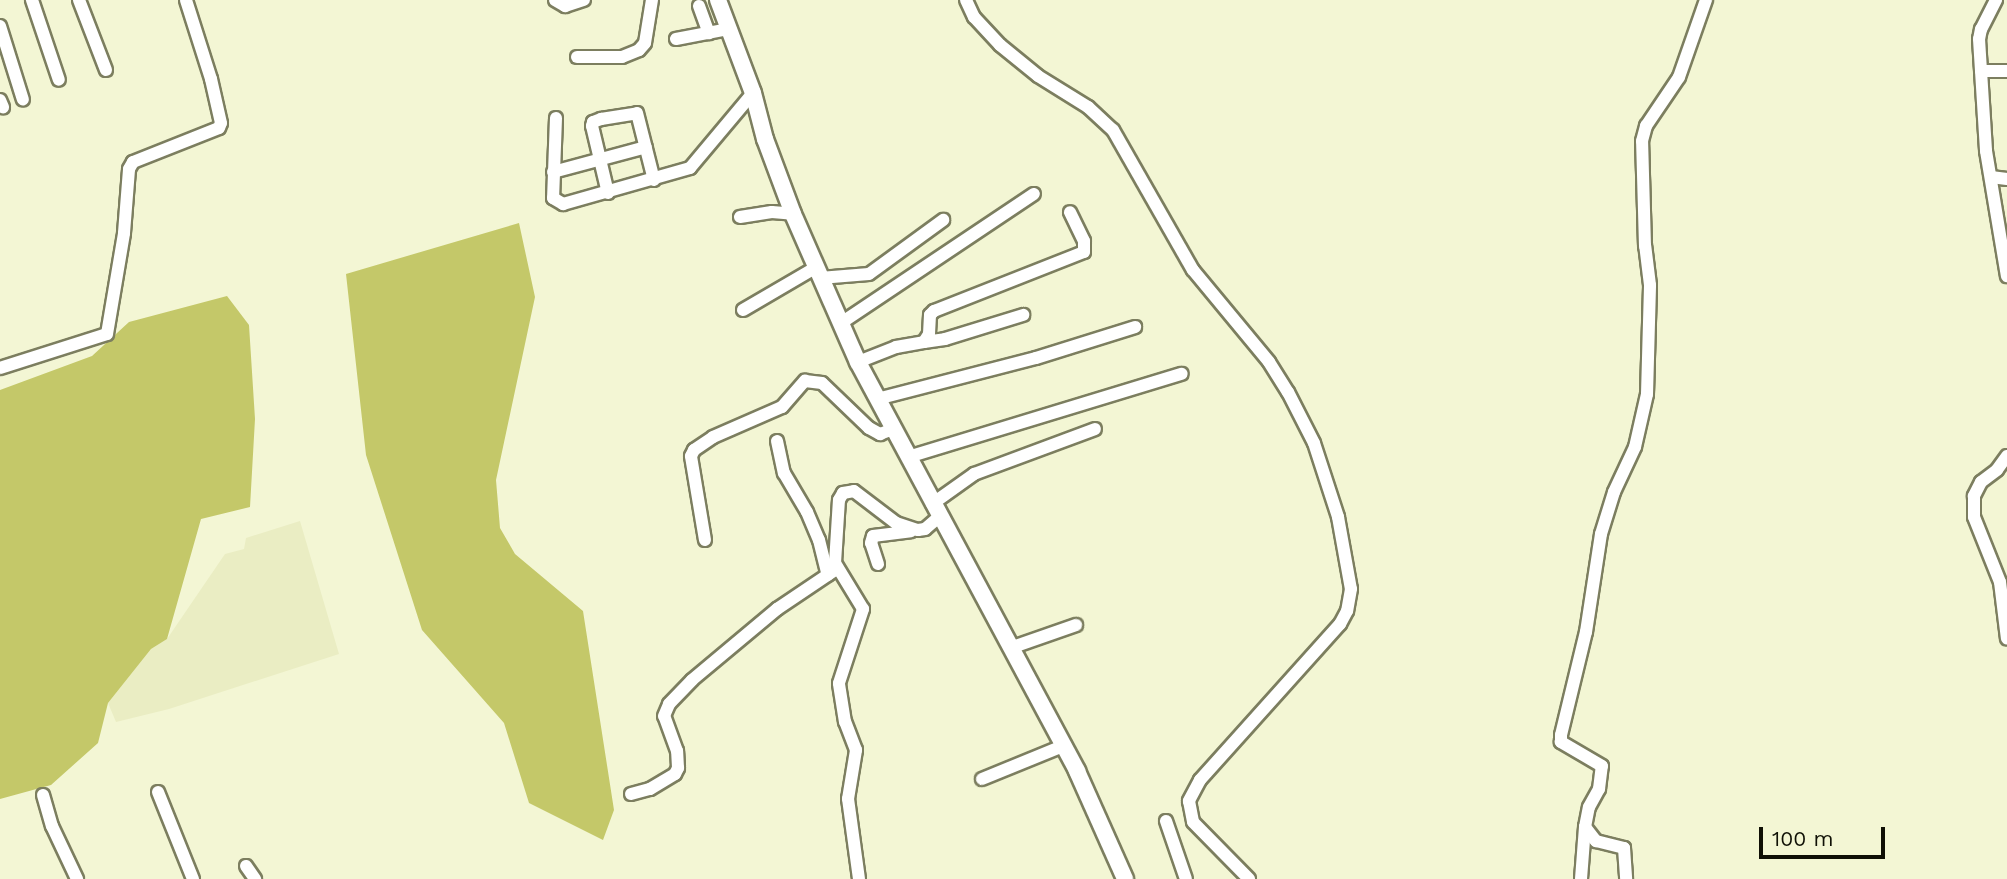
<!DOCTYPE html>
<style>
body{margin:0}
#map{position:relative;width:2007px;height:879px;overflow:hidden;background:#f3f6d4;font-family:"Work Sans",sans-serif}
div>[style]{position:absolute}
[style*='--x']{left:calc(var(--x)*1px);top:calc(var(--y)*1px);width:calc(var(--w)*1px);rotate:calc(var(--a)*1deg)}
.built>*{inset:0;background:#eaedc3}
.forest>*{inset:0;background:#c4c869}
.roads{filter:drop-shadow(2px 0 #7c7e5f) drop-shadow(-2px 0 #7c7e5f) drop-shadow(0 2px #7c7e5f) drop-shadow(0 -2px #7c7e5f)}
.minor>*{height:12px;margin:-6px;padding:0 6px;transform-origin:6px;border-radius:6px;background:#fff}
.major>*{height:16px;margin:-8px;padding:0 8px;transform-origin:8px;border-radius:8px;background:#fff}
span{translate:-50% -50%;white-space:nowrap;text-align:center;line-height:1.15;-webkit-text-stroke:6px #f3f6d4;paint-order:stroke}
.scale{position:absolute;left:1759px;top:827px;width:126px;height:32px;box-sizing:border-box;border:4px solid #0f1005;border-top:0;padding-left:9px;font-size:21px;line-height:24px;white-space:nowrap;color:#0f1005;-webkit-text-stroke:5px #f3f6d4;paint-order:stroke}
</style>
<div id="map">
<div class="built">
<i style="clip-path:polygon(300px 521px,339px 654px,169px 709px,116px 722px,108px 703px,151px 649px,167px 639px,225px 554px,244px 549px,246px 538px)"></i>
</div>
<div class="forest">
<i style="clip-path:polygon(519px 223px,535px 297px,496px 480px,500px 528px,515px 554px,583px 611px,614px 810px,603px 840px,529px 803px,504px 723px,422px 630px,366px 455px,346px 274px)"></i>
<i style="clip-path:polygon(227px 296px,249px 325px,255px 419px,250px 507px,201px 519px,167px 639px,151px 649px,108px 703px,98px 743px,51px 785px,0 799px,0 390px,92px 356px,129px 322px)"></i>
</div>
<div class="roads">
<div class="minor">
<i style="--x:32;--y:0;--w:84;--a:71.4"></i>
<i style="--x:79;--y:0;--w:75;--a:68.9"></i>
<i style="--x:555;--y:0;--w:12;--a:31"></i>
<i style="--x:565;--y:6;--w:20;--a:-18"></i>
<i style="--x:966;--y:0;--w:19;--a:65"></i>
<i style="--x:974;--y:17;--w:38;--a:47"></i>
<i style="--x:1000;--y:45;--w:49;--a:39.2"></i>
<i style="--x:1038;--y:76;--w:59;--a:31.8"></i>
<i style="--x:1088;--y:107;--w:34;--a:43"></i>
<i style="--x:1113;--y:130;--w:161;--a:60.3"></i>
<i style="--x:1193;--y:270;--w:119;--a:50.4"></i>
<i style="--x:1269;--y:362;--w:36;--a:58"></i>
<i style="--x:1288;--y:392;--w:57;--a:63"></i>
<i style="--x:1314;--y:443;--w:78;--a:72"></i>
<i style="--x:1338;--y:517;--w:73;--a:79.8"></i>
<i style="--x:1351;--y:589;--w:22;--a:100"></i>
<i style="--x:1347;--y:611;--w:15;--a:118"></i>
<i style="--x:1340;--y:624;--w:210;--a:131.9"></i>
<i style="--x:1200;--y:780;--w:24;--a:118"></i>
<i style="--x:1189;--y:801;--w:21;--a:79"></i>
<i style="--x:1193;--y:822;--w:80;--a:45.5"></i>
<i style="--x:1996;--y:0;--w:33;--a:117"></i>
<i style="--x:1981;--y:29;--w:10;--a:101"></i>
<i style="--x:1979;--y:39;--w:112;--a:86.4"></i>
<i style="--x:1986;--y:151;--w:127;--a:80.5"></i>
<i style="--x:699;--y:6;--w:29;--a:70"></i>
<i style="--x:0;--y:26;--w:77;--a:72.7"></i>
<i style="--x:676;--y:39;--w:54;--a:-10.7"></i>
<i style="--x:577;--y:57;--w:45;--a:0"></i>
<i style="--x:622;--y:57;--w:18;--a:-22"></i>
<i style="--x:639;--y:50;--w:9;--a:-49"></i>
<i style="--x:645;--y:43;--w:44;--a:-80.8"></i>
<i style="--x:1981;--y:71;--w:26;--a:0"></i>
<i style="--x:0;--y:100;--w:8;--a:67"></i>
<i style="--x:556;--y:118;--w:80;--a:92.1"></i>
<i style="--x:553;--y:198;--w:12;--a:31"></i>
<i style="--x:563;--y:204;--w:132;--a:-15.8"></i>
<i style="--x:690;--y:168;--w:98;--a:-50"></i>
<i style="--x:553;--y:172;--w:96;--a:-15"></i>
<i style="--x:1991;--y:177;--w:16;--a:7"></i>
<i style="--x:608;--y:193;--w:69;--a:-103.4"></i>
<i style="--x:592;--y:126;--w:4;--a:-76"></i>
<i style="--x:593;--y:122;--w:9;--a:-21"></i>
<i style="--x:601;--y:119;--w:36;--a:-9"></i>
<i style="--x:637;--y:113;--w:69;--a:75.8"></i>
<i style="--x:740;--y:217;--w:32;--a:-9"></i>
<i style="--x:772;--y:212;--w:21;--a:5"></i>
<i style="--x:820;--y:278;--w:49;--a:-4.7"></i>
<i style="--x:869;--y:274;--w:92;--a:-36.1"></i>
<i style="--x:743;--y:310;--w:83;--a:-30.3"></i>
<i style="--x:841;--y:323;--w:232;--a:-33.8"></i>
<i style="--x:924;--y:342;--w:21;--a:-8"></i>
<i style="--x:945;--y:339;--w:82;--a:-17.1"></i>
<i style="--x:858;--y:362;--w:41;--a:-21.5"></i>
<i style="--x:896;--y:347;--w:28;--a:-10"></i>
<i style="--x:924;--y:342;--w:9;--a:-58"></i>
<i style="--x:929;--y:334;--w:19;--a:-87"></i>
<i style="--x:930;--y:315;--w:6;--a:-45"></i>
<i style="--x:934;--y:311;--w:161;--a:-21.5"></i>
<i style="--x:1084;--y:252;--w:11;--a:-90"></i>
<i style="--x:1084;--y:241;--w:32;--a:-116"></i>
<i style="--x:0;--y:368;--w:112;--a:-17.6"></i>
<i style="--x:107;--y:334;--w:102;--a:-80.4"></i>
<i style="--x:124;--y:233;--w:64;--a:-85.5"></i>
<i style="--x:129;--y:169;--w:8;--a:-60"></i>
<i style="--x:133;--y:162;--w:92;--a:-21.6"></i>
<i style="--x:219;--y:128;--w:5;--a:-68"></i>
<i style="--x:221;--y:123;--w:45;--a:-102.8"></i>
<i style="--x:211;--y:79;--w:83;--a:-107.6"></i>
<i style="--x:877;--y:399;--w:164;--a:-14.5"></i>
<i style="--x:1036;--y:358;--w:104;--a:-17.4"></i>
<i style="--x:777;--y:441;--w:33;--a:78"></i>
<i style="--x:784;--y:473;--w:45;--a:59.5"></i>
<i style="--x:807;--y:512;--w:30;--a:67"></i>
<i style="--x:819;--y:540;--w:36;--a:76"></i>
<i style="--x:2007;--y:456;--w:17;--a:126"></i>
<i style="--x:1997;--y:470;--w:20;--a:143"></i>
<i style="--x:1981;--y:482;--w:16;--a:117"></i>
<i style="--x:1974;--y:496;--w:21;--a:90"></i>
<i style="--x:1974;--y:517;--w:70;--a:68.2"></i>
<i style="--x:2000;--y:582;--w:57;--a:83"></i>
<i style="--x:908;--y:457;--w:286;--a:-16.9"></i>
<i style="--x:932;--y:504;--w:52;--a:-35.5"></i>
<i style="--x:974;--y:474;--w:129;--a:-20.4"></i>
<i style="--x:705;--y:540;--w:85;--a:-99.5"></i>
<i style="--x:691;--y:456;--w:7;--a:-63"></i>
<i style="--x:694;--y:450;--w:23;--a:-34"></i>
<i style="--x:713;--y:437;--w:75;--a:-23.5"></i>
<i style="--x:782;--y:407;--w:35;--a:-49"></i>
<i style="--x:805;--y:381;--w:17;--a:7"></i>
<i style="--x:822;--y:383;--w:65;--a:43.8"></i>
<i style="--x:869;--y:428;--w:13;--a:29"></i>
<i style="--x:880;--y:434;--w:14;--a:-21"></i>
<i style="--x:878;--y:564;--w:22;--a:-108"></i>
<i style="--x:871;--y:543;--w:7;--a:-74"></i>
<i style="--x:873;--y:536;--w:38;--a:-7"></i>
<i style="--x:1010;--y:648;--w:70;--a:-19.2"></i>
<i style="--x:982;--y:779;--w:87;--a:-22.2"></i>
<i style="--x:158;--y:792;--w:94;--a:68.1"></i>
<i style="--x:631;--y:794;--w:20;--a:-15"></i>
<i style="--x:650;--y:789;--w:29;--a:-31"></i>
<i style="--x:675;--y:774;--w:7;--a:-63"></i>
<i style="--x:678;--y:768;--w:17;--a:-93"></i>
<i style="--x:677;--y:751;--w:37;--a:-110"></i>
<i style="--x:664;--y:716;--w:13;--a:-67"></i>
<i style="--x:669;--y:704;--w:33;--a:-46"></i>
<i style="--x:692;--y:680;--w:111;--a:-39.9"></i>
<i style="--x:777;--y:609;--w:73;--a:-33.9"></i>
<i style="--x:43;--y:795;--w:32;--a:74"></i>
<i style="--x:52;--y:826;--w:59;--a:64.7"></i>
<i style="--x:1166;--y:821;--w:61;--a:71"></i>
<i style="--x:1585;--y:827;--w:18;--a:52"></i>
<i style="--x:1596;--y:841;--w:29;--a:14"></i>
<i style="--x:1624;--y:848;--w:31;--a:86"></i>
<i style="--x:246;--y:866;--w:16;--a:55"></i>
<i style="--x:859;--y:879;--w:81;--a:-97.8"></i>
<i style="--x:848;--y:799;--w:50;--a:-80.7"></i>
<i style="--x:856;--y:750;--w:30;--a:-111"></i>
<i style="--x:845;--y:722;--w:39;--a:-99"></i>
<i style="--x:839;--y:683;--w:78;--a:-72"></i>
<i style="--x:863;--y:609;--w:54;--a:-121.3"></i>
<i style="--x:835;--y:563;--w:63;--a:-86.4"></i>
<i style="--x:839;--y:500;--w:8;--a:-60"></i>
<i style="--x:843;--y:493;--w:11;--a:-10"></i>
<i style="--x:854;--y:491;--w:53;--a:37.3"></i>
<i style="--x:896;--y:523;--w:23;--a:18"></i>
<i style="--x:918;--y:530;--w:7;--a:-8"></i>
<i style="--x:925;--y:529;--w:18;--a:-41"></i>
<i style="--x:1581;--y:879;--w:52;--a:-85.6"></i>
<i style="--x:1585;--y:827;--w:20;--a:-79"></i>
<i style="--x:1589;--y:807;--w:21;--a:-61"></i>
<i style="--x:1599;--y:789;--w:23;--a:-83"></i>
<i style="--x:1602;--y:766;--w:48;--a:-149.7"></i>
<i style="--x:1561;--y:742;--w:7;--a:-90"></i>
<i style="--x:1561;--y:735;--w:106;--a:-76.4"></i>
<i style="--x:1586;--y:632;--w:99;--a:-81.3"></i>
<i style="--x:1601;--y:534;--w:44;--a:-72.8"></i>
<i style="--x:1614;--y:492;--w:50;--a:-65"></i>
<i style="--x:1635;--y:447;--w:54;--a:-77.2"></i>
<i style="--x:1647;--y:394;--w:109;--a:-88.4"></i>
<i style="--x:1650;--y:285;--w:39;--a:-97"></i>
<i style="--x:1645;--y:246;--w:105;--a:-91.6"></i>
<i style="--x:1642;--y:141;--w:16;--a:-75"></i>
<i style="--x:1646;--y:126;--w:59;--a:-56"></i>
<i style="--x:1679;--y:77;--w:82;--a:-70.7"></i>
</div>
<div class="major">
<i style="--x:718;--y:0;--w:99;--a:69.4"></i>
<i style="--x:753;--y:93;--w:48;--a:75.4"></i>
<i style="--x:765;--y:139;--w:80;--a:69.5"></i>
<i style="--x:793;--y:214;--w:162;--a:66.3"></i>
<i style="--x:858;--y:362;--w:464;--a:61.8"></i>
<i style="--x:1077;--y:771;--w:118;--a:66"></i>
</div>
</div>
<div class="scale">100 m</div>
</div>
